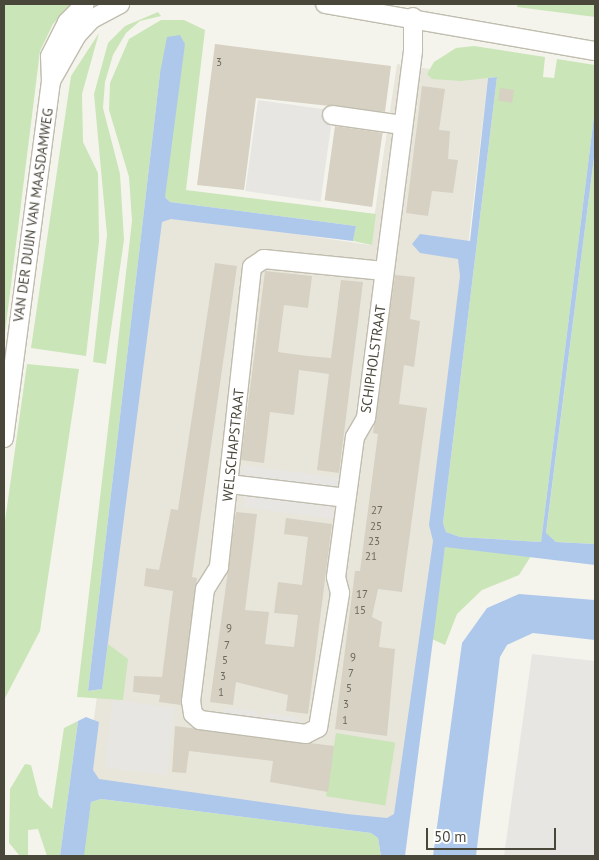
<!DOCTYPE html>
<style>
body{margin:0}
#map{position:relative;width:599px;height:860px;overflow:hidden;background:#f5f4ec;font-family:"PT Sans",sans-serif}
div>[style]{position:absolute}
[style*='--x']{left:calc(var(--x)*1px);top:calc(var(--y)*1px);width:calc(var(--w)*1px);rotate:calc(var(--a)*1deg)}
.residential>*{inset:0;background:#e8e6db}
.green>*{inset:0;background:#cae5b8;transform-origin:0 0}
.parking>*{inset:0;background:#e7e6e3;transform-origin:0 0}
.water>*{inset:0;background:#aec8ec}
.building>*{inset:0;background:#d6d1c2;transform-origin:0 0}
.roads{filter:drop-shadow(1px 0 #c0bdaf) drop-shadow(-1px 0 #c0bdaf) drop-shadow(0 1px #c0bdaf) drop-shadow(0 -1px #c0bdaf)}
.minor>*{height:18px;margin:-9px;padding:0 9px;transform-origin:9px;border-radius:9px;background:#fff}
span{translate:-50% -50%;white-space:nowrap;text-align:center;line-height:1.15;-webkit-text-stroke:5px #fff;paint-order:stroke}
.number-label{font-size:11px;color:#6c695c}
.number-label span{-webkit-text-stroke-width:0}
.street-label{font-size:14px;color:#49463a}
.frame{position:absolute;inset:0;border:5px solid #49463a;pointer-events:none}
.scale{position:absolute;left:426px;top:828px;width:130px;height:22px;box-sizing:border-box;border:2px solid #49463a;border-top:0;padding-left:6px;font-size:15px;line-height:18px;white-space:nowrap;color:#49463a;-webkit-text-stroke:4px #fff;paint-order:stroke}
</style>
<div id="map">
<div class="residential">
<i style="clip-path:polygon(397px 64px,488px 78px,436px 514px,406px 830px,84px 794px,161px 214px,370px 245px)"></i>
</div>
<div class="green">
<i style="clip-path:polygon(4px 4px,72px 4px,53px 24px,40px 51px,4px 341px)"></i>
<i style="clip-path:polygon(518px 4px,595px 4px,595px 17px,517px 7px)"></i>
<i style="clip-path:polygon(158px 12px,161px 16px,140px 21px,126px 33px,113px 55px,105px 82px,103px 108px,120px 174px,124px 240px,106px 364px,93px 362px,107px 235px,94px 94px,108px 43px,125px 26px)"></i>
<i style="clip-path:polygon(161px 20px,184px 20px,205px 30px,186px 190px,376px 214px,372px 245px,353px 241px,356px 226px,170px 202px,165px 197px,160px 73px,88px 691px,102px 689px,108px 644px,128px 659px,123px 700px,77px 697px,132px 221px,129px 177px,109px 110px,110px 83px,129px 39px)"></i>
<i style="clip-path:polygon(99px 33px,82px 94px,83px 142px,98px 173px,99px 242px,86px 356px,31px 348px,71px 76px)"></i>
<i style="clip-path:polygon(474px 46px,545px 57px,543px 77px,554px 78px,557px 59px,595px 65px,595px 108px,541px 542px,460px 537px,446px 532px,443px 523px,497px 77px,461px 81px,432px 79px,427px 74px,434px 62px,456px 48px)"></i>
<i style="clip-path:polygon(595px 150px,595px 544px,556px 542px,546px 534px)"></i>
<i style="clip-path:polygon(27px 364px,79px 369px,40px 631px,4px 700px,4px 528px)"></i>
<i style="clip-path:polygon(445px 546px,531px 556px,519px 575px,482px 590px,457px 614px,445px 645px,432px 639px)"></i>
<i style="clip-path:polygon(78px 721px,60px 856px,47px 856px,38px 829px,28px 830px,28px 855px,20px 856px,9px 843px,10px 789px,25px 764px,31px 765px,39px 796px,52px 809px,64px 728px)"></i>
<i style="left:336px;top:733px;width:60px;height:64px;rotate:9deg"></i>
<i style="clip-path:polygon(101px 799px,371px 833px,378px 838px,381px 856px,83px 856px,91px 802px)"></i>
</div>
<div class="parking">
<i style="left:258px;top:100px;width:76px;height:92px;rotate:8deg"></i>
<i style="clip-path:polygon(243px 465px,339px 478px,333px 519px,243px 507px,245px 495px,238px 494px)"></i>
<i style="clip-path:polygon(532px 654px,595px 661px,595px 856px,504px 856px)"></i>
<i style="left:113px;top:700px;width:62px;height:68px;rotate:7deg"></i>
<i style="clip-path:polygon(227px 708px,256px 711px,259px 715px,250px 722px,215px 717px)"></i>
<i style="clip-path:polygon(267px 713px,297px 717px,301px 720px,293px 727px,256px 723px)"></i>
</div>
<div class="water">
<i style="clip-path:polygon(180px 35px,185px 44px,165px 197px,170px 202px,356px 226px,353px 241px,171px 219px,162px 222px,102px 689px,88px 691px,160px 73px,167px 37px)"></i>
<i style="clip-path:polygon(497px 77px,443px 523px,446px 532px,460px 537px,541px 542px,595px 108px,595px 150px,546px 533px,556px 542px,595px 544px,595px 565px,445px 547px,405px 856px,381px 856px,378px 838px,371px 833px,101px 799px,91px 802px,84px 856px,60px 856px,78px 721px,86px 717px,99px 722px,93px 770px,99px 779px,347px 814px,387px 818px,394px 814px,433px 541px,429px 525px,460px 276px,458px 259px,420px 253px,412px 244px,420px 234px,470px 241px,488px 78px)"></i>
<i style="clip-path:polygon(519px 594px,595px 600px,595px 640px,533px 633px,507px 645px,500px 657px,476px 856px,433px 856px,462px 643px,487px 608px)"></i>
</div>
<div class="building">
<i style="clip-path:polygon(215px 44px,391px 66px,385px 112px,256px 98px,244px 190px,197px 185px)"></i>
<i style="clip-path:polygon(422px 86px,445px 89px,439px 130px,450px 131px,448px 159px,458px 160px,453px 193px,432px 191px,428px 216px,406px 213px)"></i>
<i style="left:500px;top:88px;width:14px;height:13px;rotate:8deg"></i>
<i style="left:335px;top:126px;width:48px;height:75px;rotate:8deg"></i>
<i style="clip-path:polygon(215px 263px,237px 266px,192px 577px,197px 578px,181px 705px,159px 702px,160px 695px,133px 692px,134px 676px,162px 677px,173px 591px,144px 586px,146px 568px,159px 570px,171px 509px,178px 510px)"></i>
<i style="clip-path:polygon(265px 271px,312px 276px,308px 308px,284px 305px,278px 352px,307px 356px,331px 358px,341px 280px,363px 282px,339px 473px,317px 470px,329px 374px,299px 370px,294px 415px,270px 412px,264px 463px,241px 460px)"></i>
<i style="clip-path:polygon(395px 275px,415px 277px,410px 319px,420px 321px,414px 367px,404px 365px,399px 404px,427px 408px,402px 592px,378px 589px,372px 617px,382px 622px,379px 647px,395px 649px,387px 736px,335px 729px,355px 571px,360px 571px,378px 434px,373px 433px)"></i>
<i style="clip-path:polygon(236px 512px,257px 514px,245px 610px,269px 612px,265px 644px,294px 647px,298px 615px,274px 613px,278px 582px,302px 585px,308px 537px,284px 534px,286px 518px,332px 524px,308px 714px,286px 711px,288px 695px,236px 682px,233px 705px,210px 702px)"></i>
<i style="clip-path:polygon(175px 726px,334px 746px,328px 792px,270px 782px,273px 761px,189px 751px,186px 773px,172px 772px)"></i>
</div>
<div class="roads">
<div class="minor">
<i style="--x:325;--y:4;--w:274;--a:9.9"></i>
<i style="--x:51;--y:81;--w:53;--a:-60.5"></i>
<i style="--x:77;--y:35;--w:22;--a:-47"></i>
<i style="--x:92;--y:19;--w:32;--a:-28"></i>
<i style="--x:332;--y:115;--w:71;--a:8.1"></i>
<i style="--x:384;--y:271;--w:121;--a:-174.3"></i>
<i style="--x:264;--y:259;--w:14;--a:146"></i>
<i style="--x:252;--y:267;--w:302;--a:96.3"></i>
<i style="--x:219;--y:567;--w:26;--a:122"></i>
<i style="--x:205;--y:589;--w:113;--a:97.1"></i>
<i style="--x:191;--y:701;--w:13;--a:81"></i>
<i style="--x:193;--y:714;--w:9;--a:41"></i>
<i style="--x:200;--y:720;--w:107;--a:7.5"></i>
<i style="--x:306;--y:734;--w:13;--a:-27"></i>
<i style="--x:318;--y:728;--w:137;--a:-80.7"></i>
<i style="--x:340;--y:593;--w:16;--a:-104"></i>
<i style="--x:336;--y:577;--w:141;--a:-82.3"></i>
<i style="--x:355;--y:437;--w:22;--a:-60"></i>
<i style="--x:366;--y:418;--w:371;--a:-82.7"></i>
<i style="--x:413;--y:50;--w:33;--a:-90"></i>
<i style="--x:4;--y:438;--w:359;--a:-82.5"></i>
<i style="--x:51;--y:82;--w:26;--a:-92"></i>
<i style="--x:50;--y:56;--w:38;--a:-63"></i>
<i style="--x:67;--y:22;--w:25;--a:-45"></i>
<i style="--x:229;--y:484;--w:118;--a:6.8"></i>
</div>
</div>
<div class="number-label">
<span style="left:219px;top:62px">3</span>
<span style="left:377px;top:510px">27</span>
<span style="left:376px;top:526px">25</span>
<span style="left:374px;top:541px">23</span>
<span style="left:371px;top:556px">21</span>
<span style="left:362px;top:594px">17</span>
<span style="left:360px;top:610px">15</span>
<span style="left:229px;top:628px">9</span>
<span style="left:227px;top:645px">7</span>
<span style="left:353px;top:657px">9</span>
<span style="left:225px;top:660px">5</span>
<span style="left:351px;top:673px">7</span>
<span style="left:223px;top:676px">3</span>
<span style="left:349px;top:688px">5</span>
<span style="left:221px;top:692px">1</span>
<span style="left:346px;top:704px">3</span>
<span style="left:345px;top:720px">1</span>
</div>
<div class="street-label">
<span style="left:33px;top:215px;rotate:-82deg">VAN DER DUIJN VAN MAASDAMWEG</span>
<span style="left:373px;top:359px;rotate:-82deg">SCHIPHOLSTRAAT</span>
<span style="left:233px;top:445px;rotate:-84deg">WELSCHAPSTRAAT</span>
</div>
<div class="frame"></div>
<div class="scale">50 m</div>
</div>
